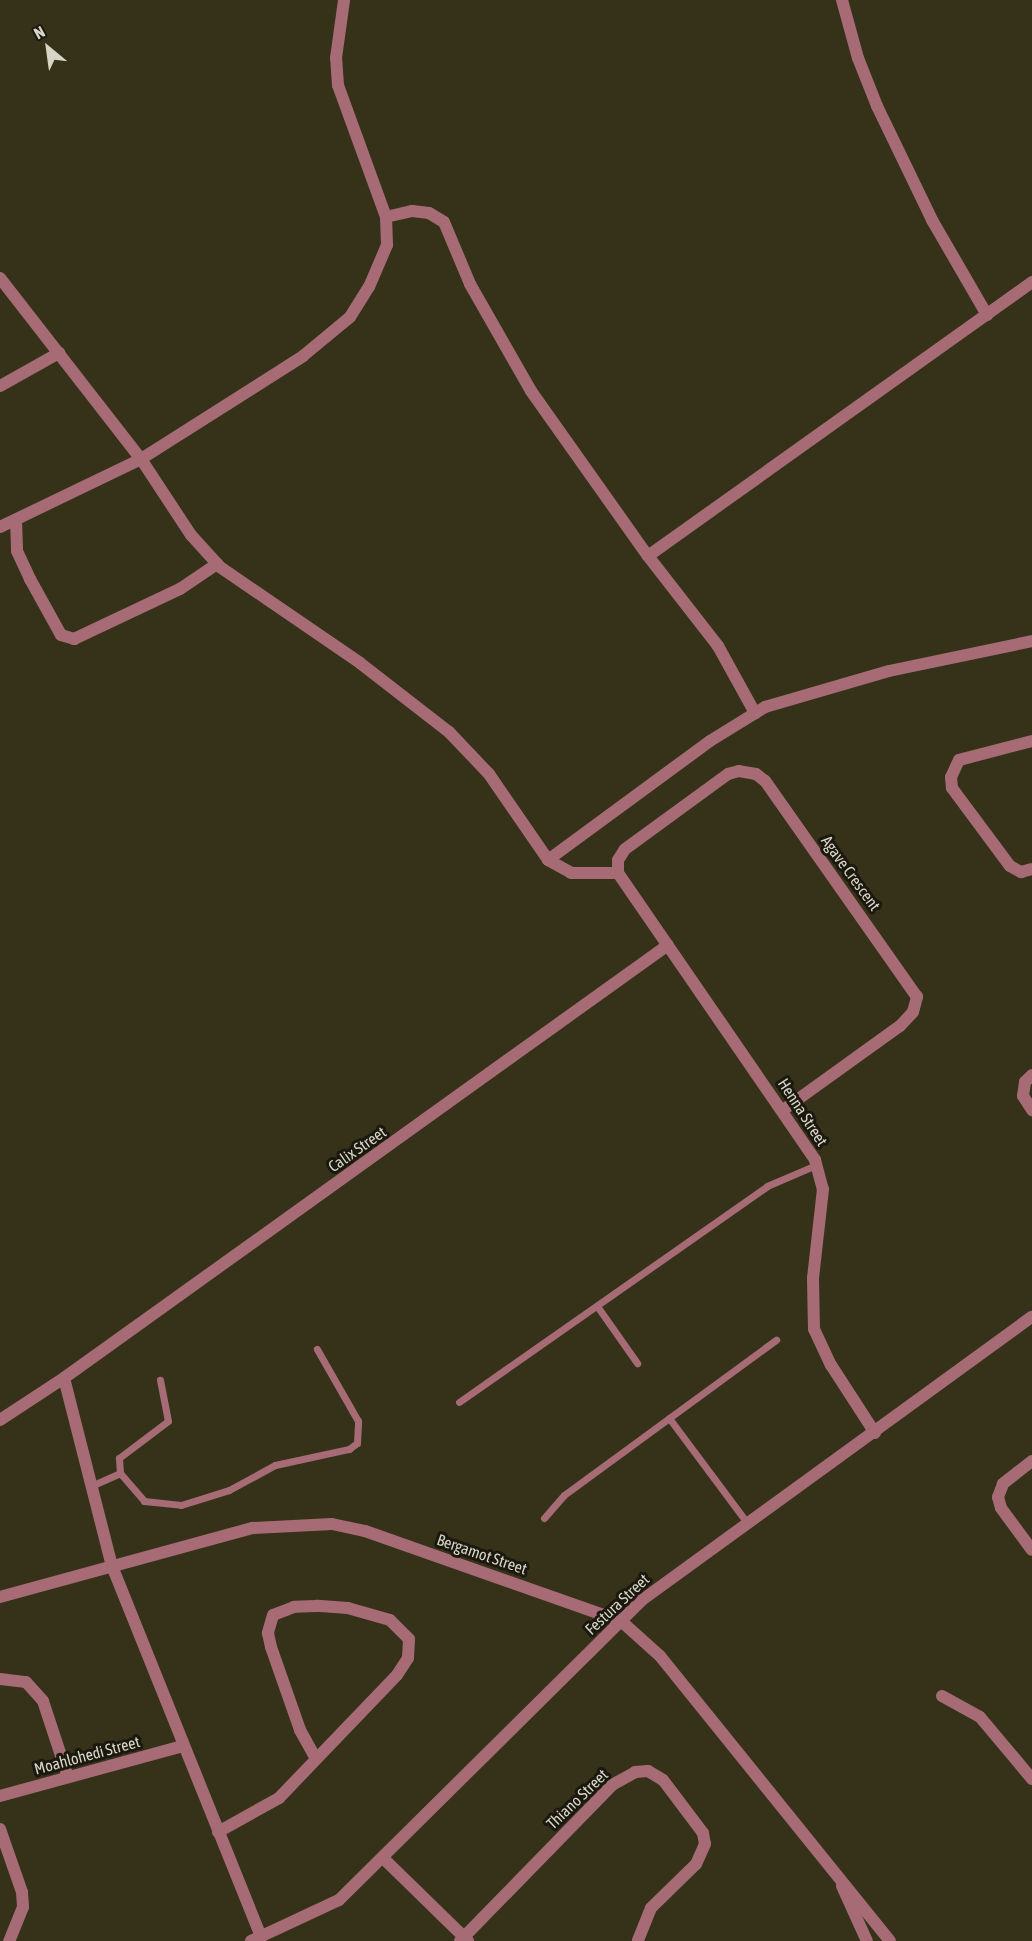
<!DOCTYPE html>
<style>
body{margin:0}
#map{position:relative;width:1032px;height:1941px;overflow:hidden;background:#363219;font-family:"Asap Condensed",sans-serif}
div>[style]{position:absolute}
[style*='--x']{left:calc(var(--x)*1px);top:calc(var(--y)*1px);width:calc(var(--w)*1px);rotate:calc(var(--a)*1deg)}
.service>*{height:7px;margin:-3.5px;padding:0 3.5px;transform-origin:3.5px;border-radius:3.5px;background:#a76b76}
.minor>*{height:12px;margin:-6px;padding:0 6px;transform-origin:6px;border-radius:6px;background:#a76b76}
span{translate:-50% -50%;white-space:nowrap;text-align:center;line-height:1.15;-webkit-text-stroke:6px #1b190f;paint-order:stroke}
.street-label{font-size:16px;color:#d7d5c6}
.north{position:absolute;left:18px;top:18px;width:60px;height:60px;-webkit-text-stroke:4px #1b190f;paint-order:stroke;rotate:331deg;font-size:16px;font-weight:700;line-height:24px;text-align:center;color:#d7d5c6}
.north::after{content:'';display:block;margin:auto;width:21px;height:27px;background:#d7d5c6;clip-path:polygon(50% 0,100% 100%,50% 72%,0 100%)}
</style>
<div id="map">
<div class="service">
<i style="--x:597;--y:1306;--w:70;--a:54.9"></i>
<i style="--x:459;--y:1402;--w:376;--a:-35"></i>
<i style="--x:767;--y:1186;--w:53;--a:-23.2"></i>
<i style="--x:669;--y:1418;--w:132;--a:53.3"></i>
<i style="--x:120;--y:1473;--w:15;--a:-94"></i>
<i style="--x:119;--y:1458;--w:61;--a:-37.1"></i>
<i style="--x:168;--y:1421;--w:42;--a:-101"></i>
<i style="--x:91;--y:1486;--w:32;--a:-24"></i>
<i style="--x:120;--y:1473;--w:37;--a:49"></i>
<i style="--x:144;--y:1501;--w:37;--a:6"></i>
<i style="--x:181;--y:1505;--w:50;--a:-17.4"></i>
<i style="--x:229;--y:1490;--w:52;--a:-28.5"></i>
<i style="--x:275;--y:1465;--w:76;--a:-12.2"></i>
<i style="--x:349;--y:1449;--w:10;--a:-37"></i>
<i style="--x:357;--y:1443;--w:22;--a:-87"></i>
<i style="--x:358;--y:1421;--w:83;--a:-119.7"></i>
<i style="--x:544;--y:1518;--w:30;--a:-49"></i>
<i style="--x:564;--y:1495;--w:263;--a:-36.2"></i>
</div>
<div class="minor">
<i style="--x:842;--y:0;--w:60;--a:74.6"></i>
<i style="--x:858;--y:58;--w:52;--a:68.4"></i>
<i style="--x:877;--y:106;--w:127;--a:64.2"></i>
<i style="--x:932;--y:220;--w:110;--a:59.9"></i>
<i style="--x:386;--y:217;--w:27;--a:-13"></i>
<i style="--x:412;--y:211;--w:17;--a:7"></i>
<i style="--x:429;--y:213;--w:17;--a:31"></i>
<i style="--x:444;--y:222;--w:67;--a:67.2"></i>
<i style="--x:470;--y:284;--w:123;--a:60.3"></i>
<i style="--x:531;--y:391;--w:202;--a:54.7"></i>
<i style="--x:648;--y:556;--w:472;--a:-35.5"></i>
<i style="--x:0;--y:278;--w:229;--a:52.1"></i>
<i style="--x:141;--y:459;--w:91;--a:56.7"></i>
<i style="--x:191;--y:535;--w:43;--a:47.8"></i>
<i style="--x:220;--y:567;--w:170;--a:34.4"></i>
<i style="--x:360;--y:663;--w:113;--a:37.8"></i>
<i style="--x:449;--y:732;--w:58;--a:46.4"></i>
<i style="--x:489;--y:774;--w:104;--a:55.5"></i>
<i style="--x:548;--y:860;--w:26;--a:29"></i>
<i style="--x:571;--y:873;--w:47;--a:0"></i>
<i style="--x:0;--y:386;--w:68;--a:-29.2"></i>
<i style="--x:16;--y:520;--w:31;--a:88"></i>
<i style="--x:17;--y:551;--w:31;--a:65"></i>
<i style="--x:30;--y:579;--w:64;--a:61"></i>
<i style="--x:61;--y:635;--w:14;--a:17"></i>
<i style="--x:74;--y:639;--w:117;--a:-25.3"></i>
<i style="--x:180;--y:589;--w:45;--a:-34"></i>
<i style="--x:0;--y:527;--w:157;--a:-25.7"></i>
<i style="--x:141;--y:459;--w:192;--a:-32.4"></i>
<i style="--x:303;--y:356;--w:61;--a:-39.7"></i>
<i style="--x:350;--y:317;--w:36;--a:-58"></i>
<i style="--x:369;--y:287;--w:46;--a:-66.8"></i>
<i style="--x:387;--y:245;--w:28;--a:-92"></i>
<i style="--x:386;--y:217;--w:140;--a:-110"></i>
<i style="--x:338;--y:85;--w:27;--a:-94"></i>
<i style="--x:336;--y:58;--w:59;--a:-82.1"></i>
<i style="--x:648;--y:556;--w:114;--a:52.1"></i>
<i style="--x:718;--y:646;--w:77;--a:61.1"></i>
<i style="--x:1032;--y:741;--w:75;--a:165.4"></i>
<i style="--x:959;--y:760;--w:19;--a:115"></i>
<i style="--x:951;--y:777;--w:11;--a:85"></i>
<i style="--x:952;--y:788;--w:97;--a:53.4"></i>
<i style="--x:1010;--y:866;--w:13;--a:29"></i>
<i style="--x:1021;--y:872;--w:11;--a:-15"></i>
<i style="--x:548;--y:860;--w:201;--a:-36.3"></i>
<i style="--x:710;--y:741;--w:65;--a:-31.7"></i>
<i style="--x:765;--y:707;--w:129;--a:-16.2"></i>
<i style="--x:889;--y:671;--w:146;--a:-11.8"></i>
<i style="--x:1032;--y:1075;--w:10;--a:135"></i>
<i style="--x:1025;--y:1082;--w:14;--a:98"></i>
<i style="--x:1023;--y:1096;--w:17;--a:57"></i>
<i style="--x:783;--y:1110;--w:144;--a:-35.7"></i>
<i style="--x:900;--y:1026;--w:19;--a:-47"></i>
<i style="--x:913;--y:1012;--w:16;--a:-75"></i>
<i style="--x:917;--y:997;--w:264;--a:-125.1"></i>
<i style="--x:765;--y:781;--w:11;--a:-142"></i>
<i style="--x:756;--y:774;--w:17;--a:-170"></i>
<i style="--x:739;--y:771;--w:11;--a:165"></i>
<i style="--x:728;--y:774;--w:127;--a:143.9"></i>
<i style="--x:625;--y:849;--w:13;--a:122"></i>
<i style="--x:618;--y:860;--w:13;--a:90"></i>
<i style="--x:618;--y:873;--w:348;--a:55.5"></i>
<i style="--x:815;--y:1160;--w:30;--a:75"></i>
<i style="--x:823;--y:1189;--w:90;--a:96.4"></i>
<i style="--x:813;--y:1278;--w:51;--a:88.9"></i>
<i style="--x:814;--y:1329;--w:40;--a:65"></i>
<i style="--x:831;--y:1365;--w:81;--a:57.1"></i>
<i style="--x:64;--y:1378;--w:194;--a:75.7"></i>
<i style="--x:112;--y:1566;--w:400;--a:68.1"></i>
<i style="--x:0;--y:1420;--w:77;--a:-33.3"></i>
<i style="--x:64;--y:1378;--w:743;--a:-35.64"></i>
<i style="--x:1032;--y:1461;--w:37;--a:142"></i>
<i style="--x:1003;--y:1484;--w:14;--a:111"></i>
<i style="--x:998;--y:1497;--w:11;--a:75"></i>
<i style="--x:1001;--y:1508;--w:52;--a:53.6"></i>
<i style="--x:0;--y:1597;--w:262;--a:-15.3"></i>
<i style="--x:253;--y:1528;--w:79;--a:-2.9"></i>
<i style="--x:332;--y:1524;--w:34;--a:12"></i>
<i style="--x:365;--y:1531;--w:271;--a:19.4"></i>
<i style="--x:621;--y:1621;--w:52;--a:41.9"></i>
<i style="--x:660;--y:1656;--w:366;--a:51.1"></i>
<i style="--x:0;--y:1679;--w:26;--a:7"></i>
<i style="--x:26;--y:1682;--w:25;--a:48"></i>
<i style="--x:43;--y:1701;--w:80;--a:71.8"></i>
<i style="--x:942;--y:1696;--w:43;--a:28.9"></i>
<i style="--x:980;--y:1717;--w:81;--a:50"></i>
<i style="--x:0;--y:1796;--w:190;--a:-15.3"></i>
<i style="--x:0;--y:1829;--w:67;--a:70.8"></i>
<i style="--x:22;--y:1892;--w:15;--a:86"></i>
<i style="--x:23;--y:1907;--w:37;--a:112"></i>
<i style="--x:218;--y:1832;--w:70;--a:-29.1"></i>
<i style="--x:279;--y:1798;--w:170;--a:-46.2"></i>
<i style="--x:397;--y:1675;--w:20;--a:-57"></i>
<i style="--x:408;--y:1658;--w:19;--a:-87"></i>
<i style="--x:409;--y:1639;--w:27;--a:-135"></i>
<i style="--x:390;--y:1620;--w:44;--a:-164.1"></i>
<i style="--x:348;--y:1608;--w:31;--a:-176"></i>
<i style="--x:317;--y:1606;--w:23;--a:178"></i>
<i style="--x:294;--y:1607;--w:22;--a:159"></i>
<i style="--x:273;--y:1615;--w:19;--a:106"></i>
<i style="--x:268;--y:1633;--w:14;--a:78"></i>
<i style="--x:271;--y:1647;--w:88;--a:70.7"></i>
<i style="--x:300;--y:1730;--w:33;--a:61"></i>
<i style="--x:383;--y:1858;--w:119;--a:44.3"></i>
<i style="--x:842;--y:1886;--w:60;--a:65.6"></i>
<i style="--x:251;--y:1941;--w:97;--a:-25"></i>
<i style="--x:339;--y:1900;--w:426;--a:-44.7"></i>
<i style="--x:642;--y:1600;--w:482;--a:-36"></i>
<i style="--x:460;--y:1941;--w:218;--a:-45.7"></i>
<i style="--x:612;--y:1785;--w:26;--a:-29"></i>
<i style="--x:635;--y:1772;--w:13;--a:-4"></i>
<i style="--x:648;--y:1771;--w:17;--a:31"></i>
<i style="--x:663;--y:1780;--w:66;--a:53"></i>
<i style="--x:703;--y:1833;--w:11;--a:80"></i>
<i style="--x:705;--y:1844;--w:22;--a:114"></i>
<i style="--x:696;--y:1864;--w:63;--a:135.6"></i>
<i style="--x:651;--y:1908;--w:35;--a:112"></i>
</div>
<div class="street-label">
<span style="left:851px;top:873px;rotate:54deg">Agave Crescent</span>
<span style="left:803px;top:1112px;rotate:57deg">Henna Street</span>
<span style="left:357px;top:1149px;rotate:-35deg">Calix Street</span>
<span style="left:482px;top:1554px;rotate:19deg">Bergamot Street</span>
<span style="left:617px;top:1604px;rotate:-43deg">Festura Street</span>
<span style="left:87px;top:1755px;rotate:-15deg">Moahlohedi Street</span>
<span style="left:577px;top:1799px;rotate:-44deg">Thiano Street</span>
</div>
<div class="north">N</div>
</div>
